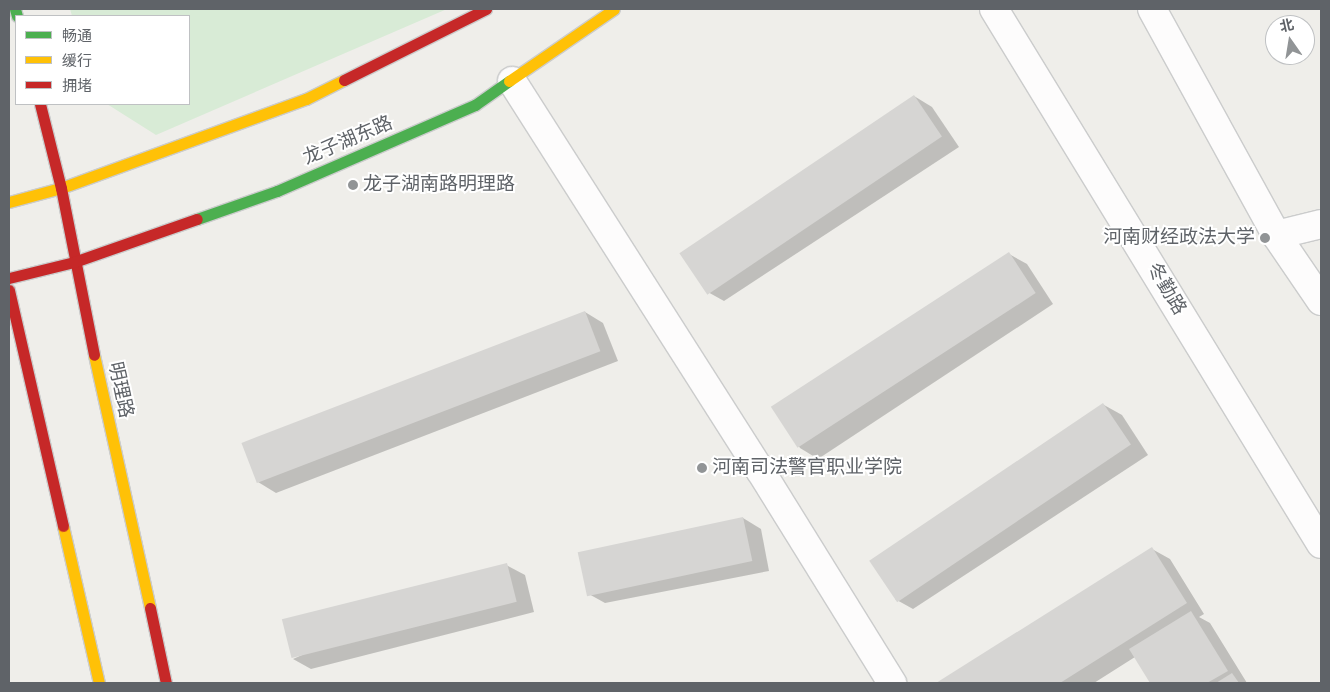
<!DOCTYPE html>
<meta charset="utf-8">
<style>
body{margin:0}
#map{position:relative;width:1330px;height:692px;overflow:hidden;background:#efeeea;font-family:Karla,"Noto Sans SC",sans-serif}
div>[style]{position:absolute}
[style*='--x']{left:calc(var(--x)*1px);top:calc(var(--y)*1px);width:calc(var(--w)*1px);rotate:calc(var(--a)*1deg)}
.green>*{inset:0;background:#d8ebd6}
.shadow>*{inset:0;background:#0003}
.building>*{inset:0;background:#d6d5d3;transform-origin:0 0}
.roads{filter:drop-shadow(1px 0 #cbcccc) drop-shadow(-1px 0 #cbcccc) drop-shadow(0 1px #cbcccc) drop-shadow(0 -1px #cbcccc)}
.street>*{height:28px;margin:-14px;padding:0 14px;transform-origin:14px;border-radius:14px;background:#fdfcfc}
.fast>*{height:11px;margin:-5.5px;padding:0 5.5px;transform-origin:5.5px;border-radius:5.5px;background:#4caf50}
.slow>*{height:11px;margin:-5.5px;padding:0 5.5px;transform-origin:5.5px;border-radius:5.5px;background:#ffc107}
.jam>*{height:11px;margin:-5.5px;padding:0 5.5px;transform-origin:5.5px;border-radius:5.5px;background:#c62828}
.dots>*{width:14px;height:14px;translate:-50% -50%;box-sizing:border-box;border:2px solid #fff;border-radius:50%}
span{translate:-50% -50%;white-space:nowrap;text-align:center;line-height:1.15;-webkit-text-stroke:4px #fff;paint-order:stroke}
.street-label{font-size:19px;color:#5f6368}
.poi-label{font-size:19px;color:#5f6368}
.left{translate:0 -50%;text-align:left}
.right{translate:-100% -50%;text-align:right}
.frame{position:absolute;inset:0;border:10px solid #5f6368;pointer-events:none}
.legend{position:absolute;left:15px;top:15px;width:175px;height:90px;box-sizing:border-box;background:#fff;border:1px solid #bfc1c3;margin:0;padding:6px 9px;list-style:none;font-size:15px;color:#5f6368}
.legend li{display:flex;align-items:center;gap:10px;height:25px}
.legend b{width:25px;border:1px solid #bfc1c3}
.north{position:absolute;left:1265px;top:15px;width:50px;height:50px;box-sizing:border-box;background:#fff;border:1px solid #bfc1c3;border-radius:50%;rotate:347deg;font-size:14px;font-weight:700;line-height:20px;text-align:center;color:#5f6368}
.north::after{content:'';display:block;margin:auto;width:18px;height:22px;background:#919496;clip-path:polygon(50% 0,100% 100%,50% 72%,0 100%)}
</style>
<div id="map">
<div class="green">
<i style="clip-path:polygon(70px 9px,447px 9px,156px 135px,107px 104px,189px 104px,189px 16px,72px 16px)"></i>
</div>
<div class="shadow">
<i style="clip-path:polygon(914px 96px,932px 107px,959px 147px,724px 301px,706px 291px)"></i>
<i style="clip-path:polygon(1009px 254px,1027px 264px,1053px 304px,818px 459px,800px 448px,774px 408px)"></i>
<i style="clip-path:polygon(585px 312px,603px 323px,618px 361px,276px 493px,258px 482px)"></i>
<i style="clip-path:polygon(1104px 405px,1122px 415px,1148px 455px,913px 609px,895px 599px)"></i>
<i style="clip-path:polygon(743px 518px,761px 529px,769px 571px,605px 603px,587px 593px)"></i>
<i style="clip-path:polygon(1152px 549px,1170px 559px,1204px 614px,1199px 617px,1210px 623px,1247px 683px,1152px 683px,1135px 657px,1094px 683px,938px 683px)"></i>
<i style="clip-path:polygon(506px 565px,525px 575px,534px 612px,311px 669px,293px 659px)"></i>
</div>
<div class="building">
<i style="left:914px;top:95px;width:50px;height:283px;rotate:56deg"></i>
<i style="left:1009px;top:252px;width:49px;height:284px;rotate:57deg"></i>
<i style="left:585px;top:311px;width:43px;height:368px;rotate:69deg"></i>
<i style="left:1103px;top:403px;width:50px;height:282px;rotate:56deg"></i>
<i style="left:743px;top:517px;width:45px;height:169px;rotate:78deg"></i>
<i style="clip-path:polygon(1152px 547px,1187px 603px,1060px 683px,936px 683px)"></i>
<i style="left:507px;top:563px;width:40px;height:232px;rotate:76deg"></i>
<i style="clip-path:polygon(1191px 611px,1228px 671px,1207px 683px,1150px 683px,1129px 649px)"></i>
<i style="clip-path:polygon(1232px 673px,1239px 683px,1216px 683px)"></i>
</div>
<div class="roads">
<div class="street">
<i style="--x:994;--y:9;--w:627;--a:58.57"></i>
<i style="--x:1152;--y:9;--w:258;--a:61.2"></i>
<i style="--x:1276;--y:235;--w:80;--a:55.7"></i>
<i style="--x:512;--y:81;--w:461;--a:57.5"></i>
<i style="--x:760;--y:470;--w:251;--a:58.2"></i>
<i style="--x:1276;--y:235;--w:46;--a:-13.7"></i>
</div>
<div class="fast">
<i style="--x:15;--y:9;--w:7;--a:74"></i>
<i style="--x:197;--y:219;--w:85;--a:-19.3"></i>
<i style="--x:277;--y:191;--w:216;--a:-23.5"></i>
<i style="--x:475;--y:105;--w:42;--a:-35.2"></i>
</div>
<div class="slow">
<i style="--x:509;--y:81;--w:127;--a:-34.4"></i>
<i style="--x:9;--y:202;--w:54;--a:-15.1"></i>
<i style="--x:61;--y:188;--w:261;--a:-20"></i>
<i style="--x:306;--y:99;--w:42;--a:-26.6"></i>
<i style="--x:94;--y:355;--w:259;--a:77.5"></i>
<i style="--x:63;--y:526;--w:161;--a:77.1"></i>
</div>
<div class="jam">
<i style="--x:344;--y:80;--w:159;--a:-26.6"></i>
<i style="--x:40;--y:104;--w:87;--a:76"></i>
<i style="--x:61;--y:188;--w:170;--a:78.8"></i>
<i style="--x:9;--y:278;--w:67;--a:-13.8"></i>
<i style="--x:74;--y:262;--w:130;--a:-19.3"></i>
<i style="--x:9;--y:290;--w:242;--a:77.1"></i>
<i style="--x:150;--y:608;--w:77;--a:78"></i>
</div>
</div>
<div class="dots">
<i style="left:353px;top:185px;background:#919496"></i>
<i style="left:1265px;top:238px;background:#919496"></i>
<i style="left:702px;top:468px;background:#919496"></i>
</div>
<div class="street-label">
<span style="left:348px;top:141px;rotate:-23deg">龙子湖东路</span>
<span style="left:1166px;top:289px;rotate:59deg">冬勤路</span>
<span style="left:120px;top:390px;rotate:78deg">明理路</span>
</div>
<div class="poi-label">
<span class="left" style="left:363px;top:185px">龙子湖南路明理路</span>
<span class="right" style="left:1255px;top:238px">河南财经政法大学</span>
<span class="left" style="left:712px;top:468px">河南司法警官职业学院</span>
</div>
<div class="frame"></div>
<ul class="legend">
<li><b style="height:6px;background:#4caf50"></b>畅通</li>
<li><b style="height:6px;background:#ffc107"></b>缓行</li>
<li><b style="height:6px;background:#c62828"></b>拥堵</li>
</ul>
<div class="north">北</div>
</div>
